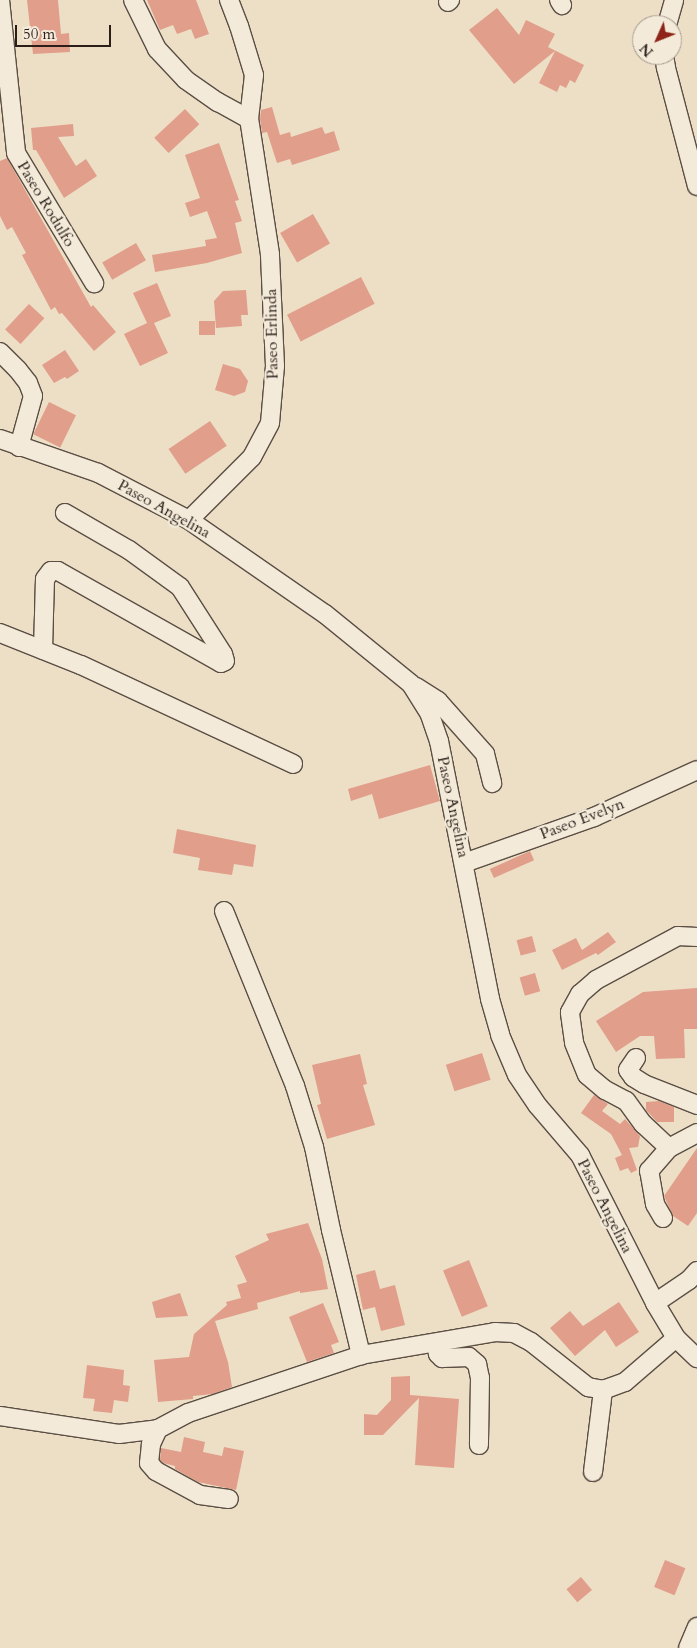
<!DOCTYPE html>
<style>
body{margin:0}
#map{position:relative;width:697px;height:1648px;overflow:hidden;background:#ecdfc5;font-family:Cardo,serif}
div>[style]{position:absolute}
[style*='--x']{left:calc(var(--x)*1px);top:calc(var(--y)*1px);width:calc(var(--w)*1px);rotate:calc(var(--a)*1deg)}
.building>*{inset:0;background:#e19e8b;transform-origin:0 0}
.roads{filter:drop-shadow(1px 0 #5b4e44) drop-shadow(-1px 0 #5b4e44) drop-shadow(0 1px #5b4e44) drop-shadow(0 -1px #5b4e44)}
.minor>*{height:18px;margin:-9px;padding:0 9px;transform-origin:9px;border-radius:9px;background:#f3ead9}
span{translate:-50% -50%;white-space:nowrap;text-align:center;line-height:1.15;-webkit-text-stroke:4.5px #f3ead9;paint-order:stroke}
.street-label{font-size:16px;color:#2b1e19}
.north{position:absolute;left:632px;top:15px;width:50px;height:50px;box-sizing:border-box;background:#f3ead9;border:1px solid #a3988c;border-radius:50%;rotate:226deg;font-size:14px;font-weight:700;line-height:20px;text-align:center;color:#2b1e19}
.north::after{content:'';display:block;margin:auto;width:18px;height:22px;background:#8f2418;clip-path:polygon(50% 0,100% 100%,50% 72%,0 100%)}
.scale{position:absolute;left:15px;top:25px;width:96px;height:22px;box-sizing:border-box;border:2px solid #2b1e19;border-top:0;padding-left:6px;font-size:15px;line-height:18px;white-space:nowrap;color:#2b1e19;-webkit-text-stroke:4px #f3ead9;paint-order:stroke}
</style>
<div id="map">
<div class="building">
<i style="clip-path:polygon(27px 0,58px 0,61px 34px,69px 33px,70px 52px,33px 54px)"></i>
<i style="clip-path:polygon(147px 0,196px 0,209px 34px,195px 39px,191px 29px,177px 34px,173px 25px,160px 30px)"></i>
<i style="clip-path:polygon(497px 8px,519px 35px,526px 20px,555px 34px,548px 47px,584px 65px,575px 83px,570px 80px,566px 88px,560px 85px,557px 92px,539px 83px,555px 51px,514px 84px,469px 30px)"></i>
<i style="clip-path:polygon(272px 107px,280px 135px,290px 132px,291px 137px,322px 127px,325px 134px,334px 131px,340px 150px,292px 165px,290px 159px,277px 163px,267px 132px,262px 133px,260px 119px,261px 110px)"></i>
<i style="left:185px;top:109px;width:21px;height:42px;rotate:47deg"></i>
<i style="clip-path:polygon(73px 124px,74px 136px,58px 137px,76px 166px,86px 159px,97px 176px,64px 198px,36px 150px,33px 150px,31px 128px)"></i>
<i style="clip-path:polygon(219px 143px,239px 200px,235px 201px,242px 221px,235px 223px,242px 253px,207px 263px,155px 272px,152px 255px,206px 246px,205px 240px,217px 238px,207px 211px,190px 217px,185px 203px,200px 198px,185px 155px)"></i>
<i style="clip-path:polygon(7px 158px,91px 307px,93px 305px,116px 332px,94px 351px,62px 313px,59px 314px,55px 307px,51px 310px,22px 255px,26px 253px,12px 227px,7px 230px,0 216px,0 161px)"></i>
<i style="left:313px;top:214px;width:34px;height:38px;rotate:60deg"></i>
<i style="left:136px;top:243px;width:20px;height:39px;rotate:60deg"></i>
<i style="left:361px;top:277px;width:30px;height:83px;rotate:63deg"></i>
<i style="clip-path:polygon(157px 283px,171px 316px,154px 323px,168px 353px,140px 366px,124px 334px,147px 323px,133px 293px)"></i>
<i style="clip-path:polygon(246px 290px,248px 315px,241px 315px,242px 326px,216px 328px,214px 301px,223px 291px)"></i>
<i style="left:29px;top:304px;width:21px;height:35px;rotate:43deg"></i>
<i style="left:199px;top:321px;width:16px;height:14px"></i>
<i style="clip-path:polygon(65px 350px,79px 371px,67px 379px,65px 377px,54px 383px,42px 365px)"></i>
<i style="clip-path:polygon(223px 364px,240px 369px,248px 381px,245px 392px,234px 396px,215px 390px)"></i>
<i style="left:49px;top:402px;width:30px;height:36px;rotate:26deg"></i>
<i style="left:210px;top:421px;width:30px;height:50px;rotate:56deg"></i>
<i style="clip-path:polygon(430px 765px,440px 801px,379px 819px,372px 794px,351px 801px,348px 789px)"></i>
<i style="clip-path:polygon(177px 829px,256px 845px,253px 867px,234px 864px,232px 875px,198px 870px,200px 858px,173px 853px)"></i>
<i style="left:530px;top:851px;width:10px;height:44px;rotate:66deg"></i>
<i style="clip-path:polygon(608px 932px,616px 942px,598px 955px,596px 953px,562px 970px,552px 950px,576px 938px,582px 950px)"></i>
<i style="left:532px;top:936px;width:16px;height:16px;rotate:75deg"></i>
<i style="left:535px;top:973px;width:19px;height:16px;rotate:74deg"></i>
<i style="clip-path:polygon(697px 988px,697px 1029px,684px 1029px,685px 1058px,656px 1059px,654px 1036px,640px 1036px,616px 1052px,596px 1021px,643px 992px)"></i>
<i style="left:482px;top:1053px;width:28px;height:38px;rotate:72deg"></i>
<i style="clip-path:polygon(360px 1054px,367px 1084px,363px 1085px,375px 1125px,327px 1139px,317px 1105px,321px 1104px,312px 1065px)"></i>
<i style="clip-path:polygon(594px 1095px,608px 1104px,602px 1111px,620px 1124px,625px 1119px,640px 1136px,638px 1147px,629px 1148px,637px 1170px,631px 1173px,628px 1168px,620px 1171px,615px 1158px,622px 1155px,611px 1134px,581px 1113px)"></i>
<i style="clip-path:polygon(659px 1101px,674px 1107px,674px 1122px,657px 1122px,646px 1110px,646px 1102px)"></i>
<i style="clip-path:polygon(697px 1148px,697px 1213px,688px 1226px,673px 1216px,664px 1196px)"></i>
<i style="clip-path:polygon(308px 1223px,322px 1259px,328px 1289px,300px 1293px,300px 1291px,257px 1303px,258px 1309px,215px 1321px,228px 1362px,232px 1387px,213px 1394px,193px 1396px,193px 1399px,158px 1402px,154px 1360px,189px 1357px,194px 1334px,227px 1305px,226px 1302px,241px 1298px,237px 1285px,247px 1282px,235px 1256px,269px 1240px,266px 1234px)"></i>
<i style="left:469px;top:1260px;width:50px;height:28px;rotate:68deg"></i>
<i style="clip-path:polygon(375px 1270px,380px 1289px,395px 1285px,405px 1325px,381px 1331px,375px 1307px,363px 1310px,356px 1275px)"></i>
<i style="clip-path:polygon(180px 1293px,188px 1316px,156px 1318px,152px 1302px)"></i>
<i style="clip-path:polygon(619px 1302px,639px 1332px,616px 1347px,605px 1330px,575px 1356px,550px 1328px,570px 1311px,583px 1326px)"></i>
<i style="clip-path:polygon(323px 1303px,339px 1342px,331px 1345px,334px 1353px,307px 1362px,289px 1317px)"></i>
<i style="clip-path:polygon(87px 1365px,124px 1370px,123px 1385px,130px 1386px,128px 1402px,114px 1400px,112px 1413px,93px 1411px,95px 1399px,83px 1398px)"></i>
<i style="clip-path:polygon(410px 1376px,410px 1395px,459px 1399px,454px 1468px,415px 1465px,419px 1398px,383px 1435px,364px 1435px,364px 1414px,377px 1415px,391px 1400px,391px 1377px)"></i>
<i style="clip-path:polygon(184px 1437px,205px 1442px,203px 1452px,222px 1456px,224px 1447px,244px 1451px,236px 1490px,198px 1482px,175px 1469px,175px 1466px,163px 1463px,160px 1460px,161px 1448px,181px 1452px)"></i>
<i style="left:665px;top:1560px;width:22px;height:29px;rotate:22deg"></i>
<i style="left:581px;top:1577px;width:17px;height:19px;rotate:50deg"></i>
</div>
<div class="roads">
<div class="minor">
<i style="--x:0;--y:0;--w:154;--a:84"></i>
<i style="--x:16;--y:153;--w:152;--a:59"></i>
<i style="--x:133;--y:0;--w:55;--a:63.9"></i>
<i style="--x:157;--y:49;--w:42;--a:46.9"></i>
<i style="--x:186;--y:80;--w:39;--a:35"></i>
<i style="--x:218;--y:102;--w:35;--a:29"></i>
<i style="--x:559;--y:0;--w:6;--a:59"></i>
<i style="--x:448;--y:2;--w:3;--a:-45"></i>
<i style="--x:667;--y:25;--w:26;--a:-74"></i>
<i style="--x:664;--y:55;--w:13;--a:81"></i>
<i style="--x:666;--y:68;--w:122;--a:75.3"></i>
<i style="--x:0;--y:352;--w:25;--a:45"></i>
<i style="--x:18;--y:370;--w:16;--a:52"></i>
<i style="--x:28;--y:383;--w:14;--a:69"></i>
<i style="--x:33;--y:396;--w:53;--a:105.4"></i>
<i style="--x:0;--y:439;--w:104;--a:19.1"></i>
<i style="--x:98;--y:473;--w:102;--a:27.3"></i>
<i style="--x:189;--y:520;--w:165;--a:34.7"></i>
<i style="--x:325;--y:614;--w:111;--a:39.1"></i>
<i style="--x:411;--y:684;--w:36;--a:58"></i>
<i style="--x:430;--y:715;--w:28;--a:71"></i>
<i style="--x:439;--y:741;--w:263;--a:78.8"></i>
<i style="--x:490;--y:999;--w:37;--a:74"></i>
<i style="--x:500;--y:1035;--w:43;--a:67"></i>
<i style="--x:517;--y:1075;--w:37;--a:56"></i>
<i style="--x:538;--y:1106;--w:65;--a:49.4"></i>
<i style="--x:580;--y:1155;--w:166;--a:63.1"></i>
<i style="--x:655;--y:1303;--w:41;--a:59"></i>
<i style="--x:676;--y:1338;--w:29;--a:44"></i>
<i style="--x:189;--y:520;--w:89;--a:-45"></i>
<i style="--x:252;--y:457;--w:38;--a:-62"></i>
<i style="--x:270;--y:423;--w:57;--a:-85"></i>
<i style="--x:275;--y:366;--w:112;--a:-92.6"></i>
<i style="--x:270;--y:254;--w:137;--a:-98.8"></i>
<i style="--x:249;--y:119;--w:44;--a:-83.5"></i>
<i style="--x:254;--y:75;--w:51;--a:-107"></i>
<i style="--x:239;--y:26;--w:28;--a:-111"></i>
<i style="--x:0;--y:633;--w:87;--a:21.6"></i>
<i style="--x:81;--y:665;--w:234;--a:25"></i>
<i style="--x:43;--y:650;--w:71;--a:-88.4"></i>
<i style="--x:45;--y:579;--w:10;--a:-53"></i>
<i style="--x:51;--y:571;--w:7;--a:0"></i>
<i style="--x:58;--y:571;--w:187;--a:29.4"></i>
<i style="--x:221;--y:663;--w:4;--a:-27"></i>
<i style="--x:225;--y:661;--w:7;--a:-106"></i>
<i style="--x:223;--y:654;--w:80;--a:-122.7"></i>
<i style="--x:180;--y:587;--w:63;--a:-144"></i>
<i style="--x:129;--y:550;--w:74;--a:-150"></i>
<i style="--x:416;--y:687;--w:26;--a:32"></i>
<i style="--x:438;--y:701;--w:71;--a:48.4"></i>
<i style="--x:485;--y:754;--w:30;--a:76"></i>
<i style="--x:464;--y:863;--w:138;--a:-19.5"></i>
<i style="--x:594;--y:817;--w:113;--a:-24.5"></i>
<i style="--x:224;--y:911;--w:189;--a:67.9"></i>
<i style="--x:295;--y:1086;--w:64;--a:72.7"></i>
<i style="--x:314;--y:1147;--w:85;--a:78.4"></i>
<i style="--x:331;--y:1230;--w:129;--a:76.5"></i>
<i style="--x:636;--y:1058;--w:14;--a:124"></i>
<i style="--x:628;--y:1070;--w:9;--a:54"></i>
<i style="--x:633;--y:1077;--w:13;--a:32"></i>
<i style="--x:644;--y:1084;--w:57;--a:21.6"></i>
<i style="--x:669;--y:1148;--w:35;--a:-137"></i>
<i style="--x:643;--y:1124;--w:29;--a:-126"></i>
<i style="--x:626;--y:1101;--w:24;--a:-152"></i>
<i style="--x:605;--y:1090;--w:23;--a:-140"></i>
<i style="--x:587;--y:1075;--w:35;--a:-112"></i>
<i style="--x:574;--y:1042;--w:30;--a:-98"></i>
<i style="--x:570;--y:1012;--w:21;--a:-61"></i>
<i style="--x:580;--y:994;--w:21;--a:-41"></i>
<i style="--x:596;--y:980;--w:93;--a:-28.2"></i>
<i style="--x:678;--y:936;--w:19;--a:3"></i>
<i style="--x:663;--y:1218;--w:16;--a:-120"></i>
<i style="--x:655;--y:1204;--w:34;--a:-100"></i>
<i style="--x:649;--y:1171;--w:30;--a:-49"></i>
<i style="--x:669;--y:1148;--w:32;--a:-28"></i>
<i style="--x:655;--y:1303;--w:41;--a:-34.1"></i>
<i style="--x:689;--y:1280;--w:12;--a:-48"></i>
<i style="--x:436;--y:1343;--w:11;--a:80"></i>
<i style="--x:438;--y:1354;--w:6;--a:45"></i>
<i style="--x:442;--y:1358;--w:27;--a:-2"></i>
<i style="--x:469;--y:1357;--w:11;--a:41"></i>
<i style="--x:477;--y:1364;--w:14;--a:78"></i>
<i style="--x:480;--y:1378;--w:67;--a:90.9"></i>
<i style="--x:0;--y:1416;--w:120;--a:8.6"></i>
<i style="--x:119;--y:1434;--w:39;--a:-7"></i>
<i style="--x:158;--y:1429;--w:34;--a:-28"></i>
<i style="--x:188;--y:1413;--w:182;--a:-18.5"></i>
<i style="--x:361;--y:1355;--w:136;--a:-9.7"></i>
<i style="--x:495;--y:1332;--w:19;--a:3"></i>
<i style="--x:514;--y:1333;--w:19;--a:28"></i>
<i style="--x:531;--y:1342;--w:73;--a:38.3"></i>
<i style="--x:588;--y:1387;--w:15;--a:11"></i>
<i style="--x:603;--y:1390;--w:23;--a:-20"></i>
<i style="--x:625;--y:1382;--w:67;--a:-40.8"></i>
<i style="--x:158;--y:1429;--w:17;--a:115"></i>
<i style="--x:151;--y:1444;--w:19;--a:96"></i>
<i style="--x:149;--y:1463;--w:11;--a:49"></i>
<i style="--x:156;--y:1471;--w:50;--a:28.6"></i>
<i style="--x:200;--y:1495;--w:29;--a:8"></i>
<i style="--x:593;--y:1472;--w:83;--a:-83"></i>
<i style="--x:688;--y:1648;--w:23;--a:-67"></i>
</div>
</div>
<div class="street-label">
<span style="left:46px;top:204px;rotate:59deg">Paseo Rodulfo</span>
<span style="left:272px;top:334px;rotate:-91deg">Paseo Erlinda</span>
<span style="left:164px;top:509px;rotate:29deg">Paseo Angelina</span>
<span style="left:453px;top:807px;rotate:78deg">Paseo Angelina</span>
<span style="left:582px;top:819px;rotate:-21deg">Paseo Evelyn</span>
<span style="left:605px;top:1206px;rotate:63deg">Paseo Angelina</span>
</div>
<div class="north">N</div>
<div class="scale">50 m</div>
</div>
